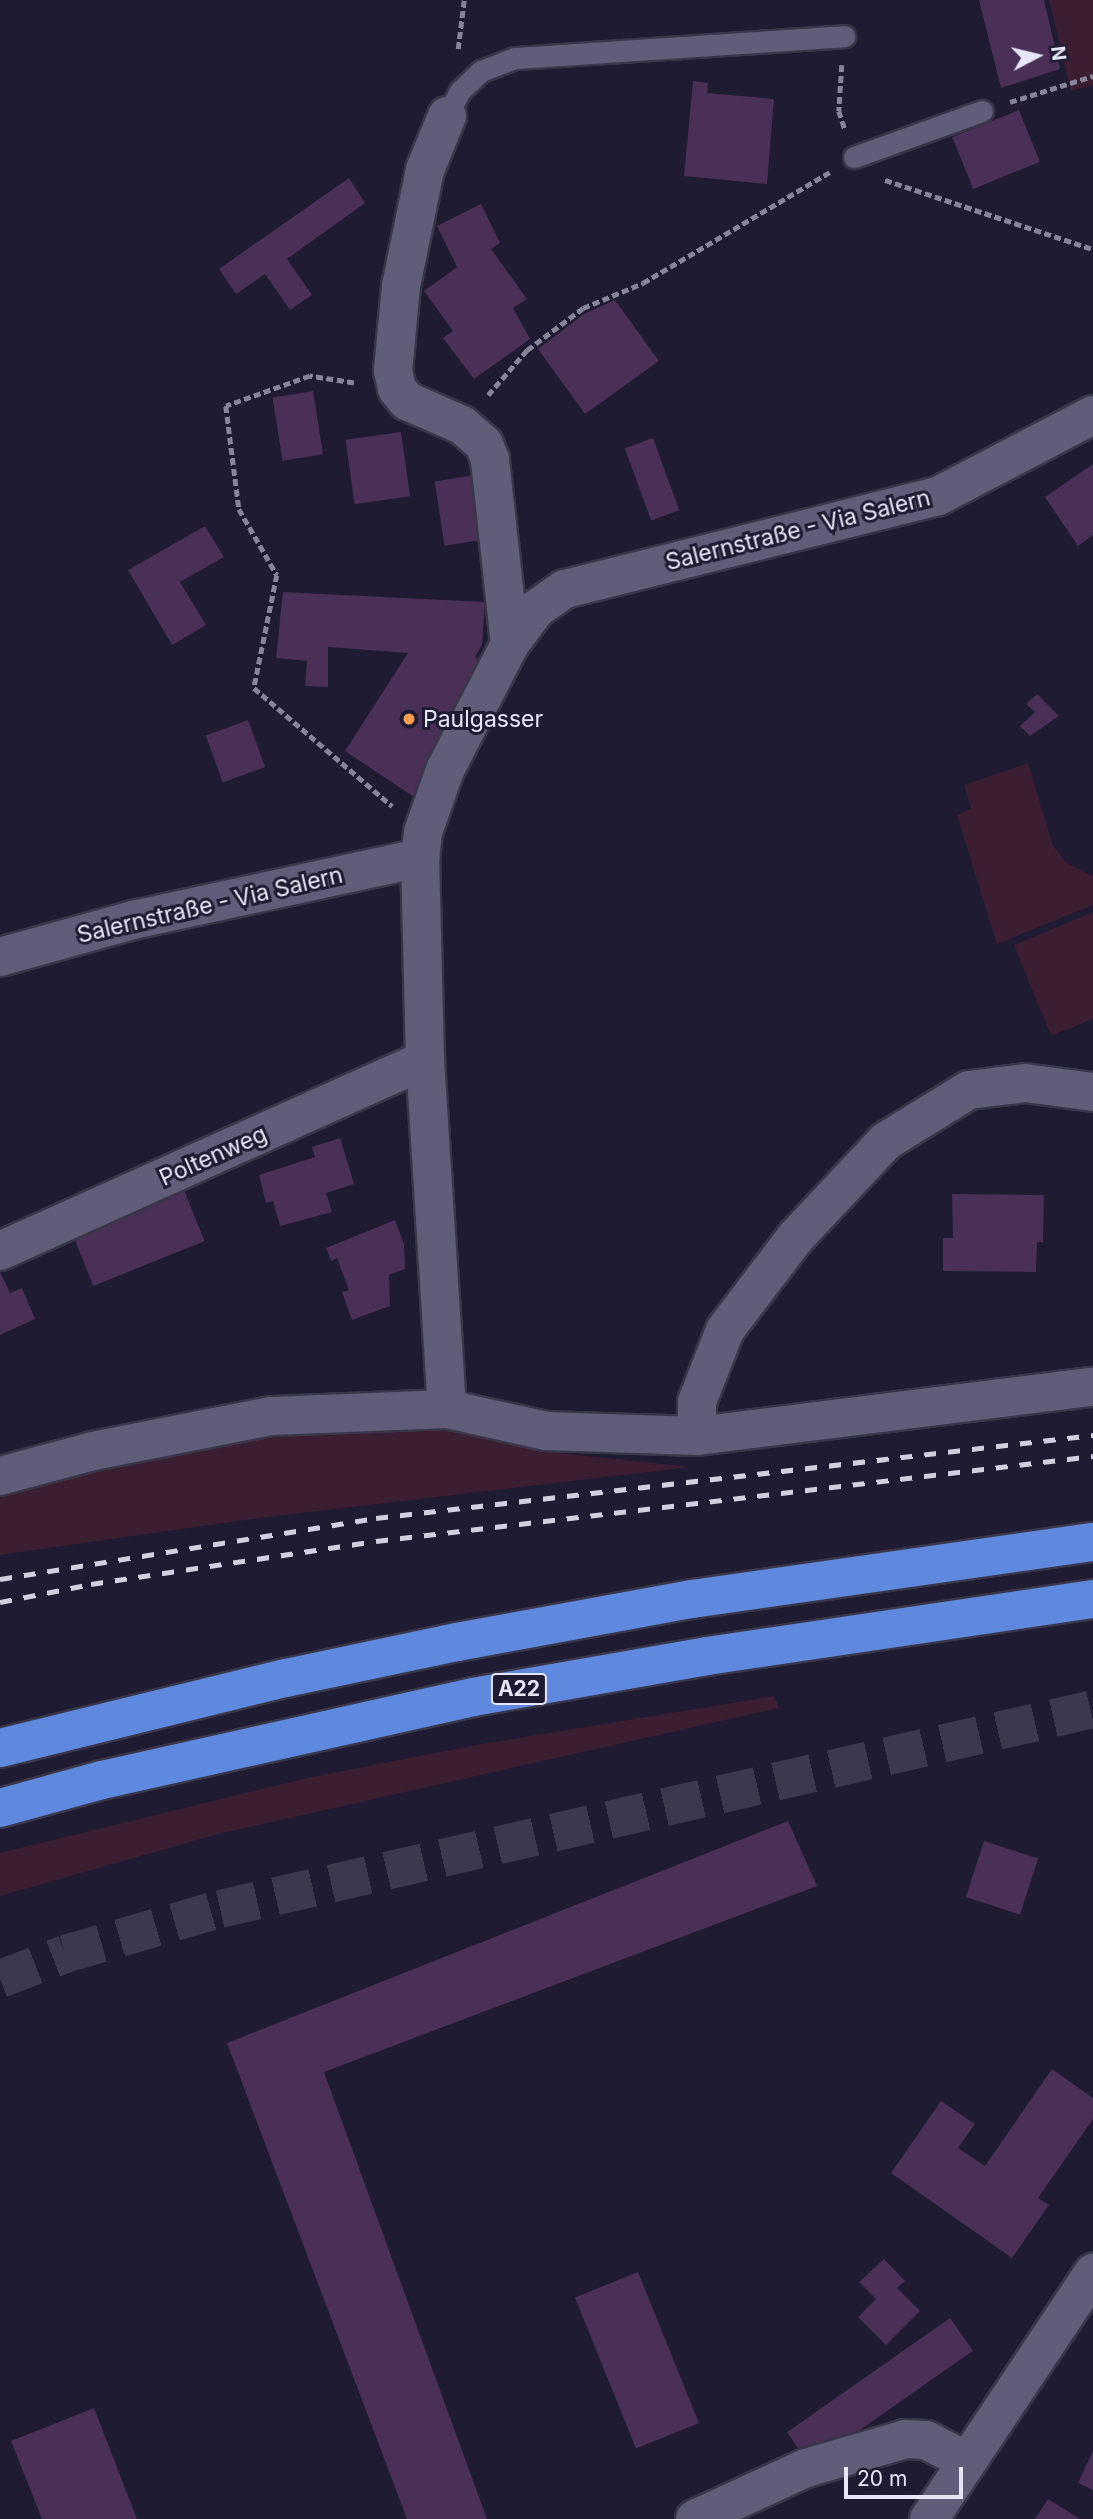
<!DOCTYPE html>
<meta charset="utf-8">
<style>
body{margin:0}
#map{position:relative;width:1093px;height:2519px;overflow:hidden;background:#1e1b32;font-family:Inter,sans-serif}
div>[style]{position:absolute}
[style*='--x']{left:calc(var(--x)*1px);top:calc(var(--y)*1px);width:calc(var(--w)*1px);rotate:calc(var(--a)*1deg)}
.green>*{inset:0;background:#3c1e33}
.building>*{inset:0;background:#4a2f56;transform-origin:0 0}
.primary-tunnel>*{height:38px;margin-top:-19px;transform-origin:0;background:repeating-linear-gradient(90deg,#3c394f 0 38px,transparent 0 57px)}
.path>*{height:4.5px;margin-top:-2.25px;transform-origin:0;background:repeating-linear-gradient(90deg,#878599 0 7px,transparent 0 10.5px)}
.roads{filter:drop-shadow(2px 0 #39364a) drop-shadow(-2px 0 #39364a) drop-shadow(0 2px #39364a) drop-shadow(0 -2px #39364a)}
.service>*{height:21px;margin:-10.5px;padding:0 10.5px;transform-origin:10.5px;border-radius:10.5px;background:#5f5d78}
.minor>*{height:38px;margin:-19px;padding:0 19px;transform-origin:19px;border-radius:19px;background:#5f5d78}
.secondary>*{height:38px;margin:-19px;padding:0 19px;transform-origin:19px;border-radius:19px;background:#5f5d78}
.motorway>*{height:38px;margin:-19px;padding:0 19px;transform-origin:19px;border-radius:19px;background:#5e89de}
.rail>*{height:5px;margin-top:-2.5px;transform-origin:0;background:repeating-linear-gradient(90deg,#d1d0e1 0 12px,transparent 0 24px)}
.dots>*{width:19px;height:19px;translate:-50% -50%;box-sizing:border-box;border:4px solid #1e1b32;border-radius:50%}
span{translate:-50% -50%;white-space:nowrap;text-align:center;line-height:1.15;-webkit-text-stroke:6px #1e1b32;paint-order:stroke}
.shield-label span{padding:2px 5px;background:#1e1b32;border:2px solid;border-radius:5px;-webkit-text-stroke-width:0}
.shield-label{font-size:21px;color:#e7e6f6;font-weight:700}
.street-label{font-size:23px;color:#e7e6f6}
.poi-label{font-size:23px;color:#e7e6f6}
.left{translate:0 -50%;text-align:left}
.north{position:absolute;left:1002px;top:21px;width:70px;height:70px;-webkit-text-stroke:5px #1e1b32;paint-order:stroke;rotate:83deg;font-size:19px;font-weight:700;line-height:28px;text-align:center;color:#e7e6f6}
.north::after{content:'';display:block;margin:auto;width:24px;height:32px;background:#e7e6f6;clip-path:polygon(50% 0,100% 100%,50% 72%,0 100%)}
.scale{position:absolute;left:844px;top:2467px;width:119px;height:32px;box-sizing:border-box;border:4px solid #e7e6f6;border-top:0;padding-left:9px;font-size:21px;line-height:24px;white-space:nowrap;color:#e7e6f6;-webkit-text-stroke:5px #1e1b32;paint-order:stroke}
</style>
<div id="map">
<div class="green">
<i style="clip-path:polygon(1049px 0,1093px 0,1093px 85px,1071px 91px)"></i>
<i style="clip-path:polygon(1028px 763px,1053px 846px,1067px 863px,1093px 876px,1093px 905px,997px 944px,957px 815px,971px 809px,964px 785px)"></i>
<i style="clip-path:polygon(1093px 912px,1093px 1019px,1051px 1036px,1014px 945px)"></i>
<i style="clip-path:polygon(447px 1409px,548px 1452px,691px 1467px,259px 1518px,0 1555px,0 1476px)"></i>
<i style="clip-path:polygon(774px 1696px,779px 1708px,218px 1834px,0 1896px,0 1853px,307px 1778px,476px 1745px)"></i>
</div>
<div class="building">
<i style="clip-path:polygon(979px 0,1044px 0,1060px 69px,1001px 88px)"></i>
<i style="clip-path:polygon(693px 81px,708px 83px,707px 93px,774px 99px,767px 184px,684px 176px)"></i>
<i style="left:1019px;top:110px;width:56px;height:72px;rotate:68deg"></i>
<i style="clip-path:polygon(349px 178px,365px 203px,287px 259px,312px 295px,290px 310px,265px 274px,236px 294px,219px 269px)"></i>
<i style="clip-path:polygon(481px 204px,500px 243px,491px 249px,527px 299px,513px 308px,530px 339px,474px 379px,443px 338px,453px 331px,424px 291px,457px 267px,437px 226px)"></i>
<i style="clip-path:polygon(615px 300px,659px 361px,585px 414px,538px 349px,584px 314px)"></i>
<i style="left:313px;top:391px;width:64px;height:41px;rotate:81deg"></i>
<i style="left:401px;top:432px;width:65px;height:56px;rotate:82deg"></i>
<i style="left:653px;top:438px;width:77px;height:30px;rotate:70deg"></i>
<i style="clip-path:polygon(1093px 464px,1093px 535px,1078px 546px,1045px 497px)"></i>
<i style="left:476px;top:475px;width:65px;height:42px;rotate:81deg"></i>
<i style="clip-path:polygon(205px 526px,224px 557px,180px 582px,206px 625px,172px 645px,128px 570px)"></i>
<i style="clip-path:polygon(283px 592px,485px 602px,482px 645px,475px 657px,481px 660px,417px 799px,345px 751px,408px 653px,328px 647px,328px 687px,305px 686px,307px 661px,276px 658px)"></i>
<i style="clip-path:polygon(1037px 694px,1059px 716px,1030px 736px,1020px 726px,1035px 712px,1026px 704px)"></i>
<i style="left:248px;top:720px;width:50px;height:45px;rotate:70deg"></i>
<i style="clip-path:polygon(340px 1138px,354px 1184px,326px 1193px,332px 1212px,280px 1226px,273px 1201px,266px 1203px,259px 1175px,315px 1157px,312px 1147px)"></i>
<i style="left:184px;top:1190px;width:55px;height:120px;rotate:68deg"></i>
<i style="clip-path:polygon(952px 1194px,1044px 1195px,1043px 1242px,1037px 1242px,1036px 1272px,943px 1271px,943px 1238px,953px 1238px)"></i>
<i style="clip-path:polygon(395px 1220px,404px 1244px,405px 1269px,389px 1275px,390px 1306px,352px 1320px,342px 1292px,349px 1290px,337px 1258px,331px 1261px,326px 1248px)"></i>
<i style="clip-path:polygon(0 1272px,10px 1293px,22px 1288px,35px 1319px,0 1335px)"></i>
<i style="clip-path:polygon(788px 1821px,817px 1886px,324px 2072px,487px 2519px,407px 2519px,227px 2043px)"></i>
<i style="left:984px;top:1841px;width:57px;height:59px;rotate:18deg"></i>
<i style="clip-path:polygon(1052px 2069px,1093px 2098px,1093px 2119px,1038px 2198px,1049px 2205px,1012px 2258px,891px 2173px,941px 2101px,975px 2124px,958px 2148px,985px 2166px)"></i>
<i style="clip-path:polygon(884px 2259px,905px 2281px,897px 2288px,920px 2311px,886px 2345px,858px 2317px,876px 2299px,859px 2282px)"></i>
<i style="left:638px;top:2272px;width:163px;height:68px;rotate:68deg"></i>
<i style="left:950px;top:2318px;width:40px;height:199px;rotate:55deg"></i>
<i style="clip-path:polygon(94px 2408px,137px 2519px,42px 2519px,11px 2441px)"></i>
<i style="clip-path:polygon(1093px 2451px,1093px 2490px,1078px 2483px)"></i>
<i style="clip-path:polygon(1048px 2499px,1080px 2519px,1035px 2519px)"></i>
</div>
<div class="primary-tunnel">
<i style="--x:0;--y:1979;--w:70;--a:-21"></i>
<i style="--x:65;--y:1954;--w:161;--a:-16.2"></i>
<i style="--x:220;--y:1909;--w:896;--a:-12.9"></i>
</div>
<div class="path">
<i style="--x:458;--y:49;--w:49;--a:-83"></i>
<i style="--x:842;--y:65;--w:46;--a:93.7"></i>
<i style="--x:839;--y:111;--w:19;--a:72"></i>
<i style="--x:1010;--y:102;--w:87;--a:-17.4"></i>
<i style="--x:885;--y:180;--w:219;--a:18.4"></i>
<i style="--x:354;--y:383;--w:45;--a:-171"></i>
<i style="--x:310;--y:376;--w:89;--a:160.3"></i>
<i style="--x:226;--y:406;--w:104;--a:82.8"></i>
<i style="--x:239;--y:509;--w:76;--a:60.1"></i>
<i style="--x:277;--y:575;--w:115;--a:101.5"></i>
<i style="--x:254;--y:688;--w:182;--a:40.5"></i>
<i style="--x:488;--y:395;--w:60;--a:-49.1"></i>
<i style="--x:527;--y:350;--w:70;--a:-36.9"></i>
<i style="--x:583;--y:308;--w:65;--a:-22.6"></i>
<i style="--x:643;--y:283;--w:217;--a:-30.7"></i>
</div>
<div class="roads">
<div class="service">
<i style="--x:447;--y:116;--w:28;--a:-63"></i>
<i style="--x:460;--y:91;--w:29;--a:-44"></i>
<i style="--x:481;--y:71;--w:36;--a:-21"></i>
<i style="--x:515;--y:58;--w:330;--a:-3.8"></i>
<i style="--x:854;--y:157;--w:136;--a:-19.8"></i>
</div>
<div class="minor">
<i style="--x:447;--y:116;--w:58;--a:112.2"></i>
<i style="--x:425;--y:170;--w:118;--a:101.7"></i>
<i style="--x:401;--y:286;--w:85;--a:95.4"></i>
<i style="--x:393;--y:371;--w:18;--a:77"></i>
<i style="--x:397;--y:389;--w:16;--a:50"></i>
<i style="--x:407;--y:401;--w:60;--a:23.6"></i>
<i style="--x:462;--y:425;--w:29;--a:41"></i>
<i style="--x:484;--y:444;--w:17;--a:69"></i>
<i style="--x:490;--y:460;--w:185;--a:83.8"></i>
<i style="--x:0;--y:957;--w:138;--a:-15.5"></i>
<i style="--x:133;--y:920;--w:294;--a:-12.2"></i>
<i style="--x:0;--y:1251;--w:466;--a:-24.2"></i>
<i style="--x:447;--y:1409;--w:350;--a:-93.6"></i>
<i style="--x:425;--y:1060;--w:202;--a:-91.4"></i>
<i style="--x:420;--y:858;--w:26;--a:-83"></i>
<i style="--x:423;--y:832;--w:66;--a:-70.5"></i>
<i style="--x:445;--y:770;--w:142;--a:-62.7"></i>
<i style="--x:510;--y:644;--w:44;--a:-53.4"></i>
<i style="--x:536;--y:609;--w:35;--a:-35"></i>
<i style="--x:565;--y:589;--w:384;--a:-14"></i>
<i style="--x:938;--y:496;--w:175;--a:-27.6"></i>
<i style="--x:697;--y:1436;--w:34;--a:-90"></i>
<i style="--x:697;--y:1402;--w:77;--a:-68.7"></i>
<i style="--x:725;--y:1330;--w:116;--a:-52.7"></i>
<i style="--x:795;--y:1238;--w:133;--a:-46.8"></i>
<i style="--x:886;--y:1141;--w:97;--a:-31.6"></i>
<i style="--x:969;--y:1090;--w:56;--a:-7.1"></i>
<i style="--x:1025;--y:1083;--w:69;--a:7.5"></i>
<i style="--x:0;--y:1476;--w:96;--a:-15"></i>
<i style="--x:93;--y:1451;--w:182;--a:-11.1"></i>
<i style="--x:272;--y:1416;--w:175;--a:-2.3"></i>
<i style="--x:447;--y:1409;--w:101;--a:12.5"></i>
<i style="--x:546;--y:1431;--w:151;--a:1.9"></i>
<i style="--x:697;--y:1436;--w:399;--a:-7.1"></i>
<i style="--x:695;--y:2519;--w:122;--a:-24.7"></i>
<i style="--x:806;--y:2468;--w:104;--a:-16.2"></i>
<i style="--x:906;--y:2439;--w:20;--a:3"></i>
<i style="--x:926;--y:2440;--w:44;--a:27.1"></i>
</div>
<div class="secondary">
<i style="--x:929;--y:2519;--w:296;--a:-56.3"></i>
</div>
<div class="motorway">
<i style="--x:0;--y:1748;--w:294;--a:-13.8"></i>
<i style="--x:286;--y:1678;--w:175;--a:-11.9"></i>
<i style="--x:457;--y:1642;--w:239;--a:-10.4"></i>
<i style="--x:692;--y:1599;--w:405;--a:-8.1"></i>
<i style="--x:0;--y:1808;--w:106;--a:-15.4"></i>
<i style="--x:102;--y:1780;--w:380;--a:-12.6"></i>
<i style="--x:473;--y:1697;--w:238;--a:-9.9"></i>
<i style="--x:707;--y:1656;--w:390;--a:-8.4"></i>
</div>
</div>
<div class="rail">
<i style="--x:0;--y:1579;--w:381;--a:-9.2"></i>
<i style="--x:376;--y:1518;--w:722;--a:-6.6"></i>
<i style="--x:0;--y:1602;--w:93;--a:-11.2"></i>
<i style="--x:91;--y:1584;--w:288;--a:-8.6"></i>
<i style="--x:376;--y:1541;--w:722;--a:-6.76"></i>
</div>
<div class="dots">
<i style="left:409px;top:719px;background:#fb9e51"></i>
</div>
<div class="shield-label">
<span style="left:519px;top:1689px">A22</span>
</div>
<div class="street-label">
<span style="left:798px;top:530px;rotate:-14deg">Salernstraße - Via Salern</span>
<span style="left:210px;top:905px;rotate:-13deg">Salernstraße - Via Salern</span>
<span style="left:213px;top:1156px;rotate:-24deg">Poltenweg</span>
</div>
<div class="poi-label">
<span class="left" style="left:423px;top:719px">Paulgasser</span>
</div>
<div class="north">N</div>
<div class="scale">20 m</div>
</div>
